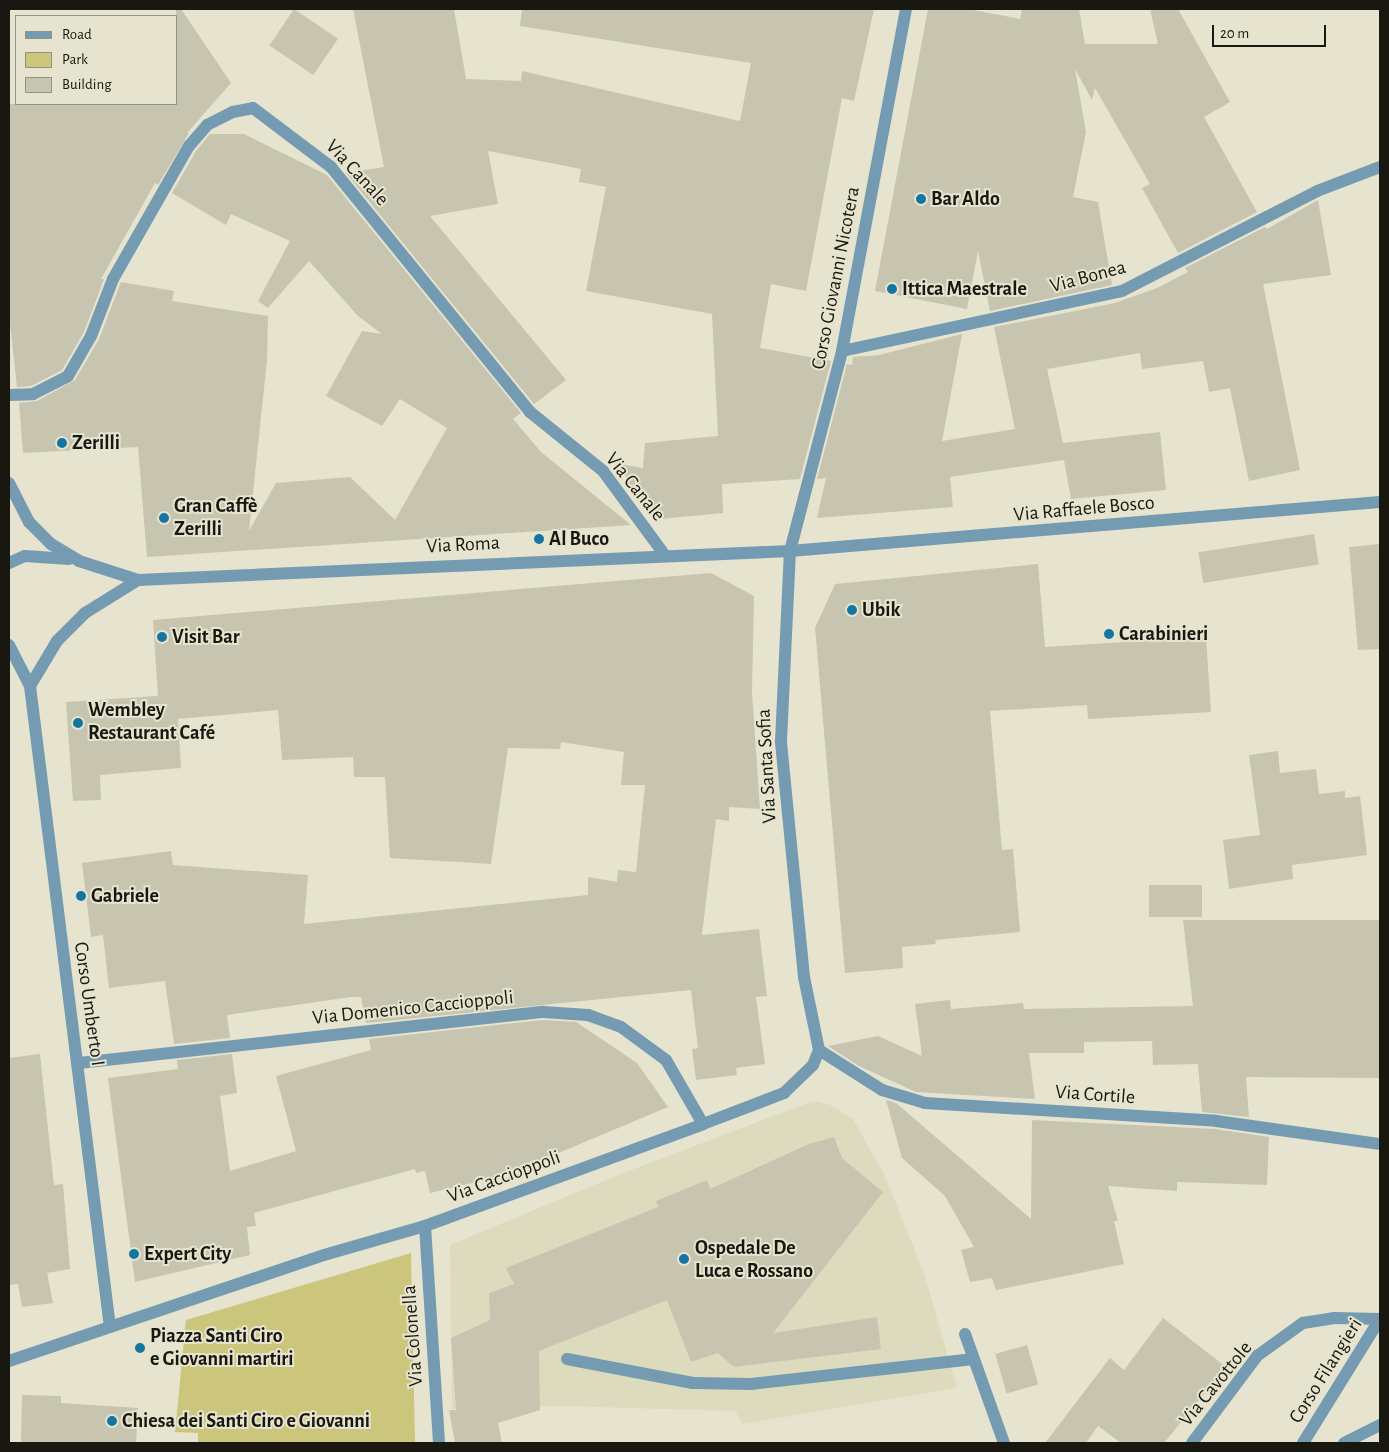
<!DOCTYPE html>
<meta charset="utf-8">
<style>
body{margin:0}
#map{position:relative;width:1389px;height:1452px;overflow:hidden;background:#e6e4ce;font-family:"Alegreya Sans",sans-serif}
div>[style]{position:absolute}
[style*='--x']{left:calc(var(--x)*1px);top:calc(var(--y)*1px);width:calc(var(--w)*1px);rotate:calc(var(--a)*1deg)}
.built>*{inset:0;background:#dddbbd}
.green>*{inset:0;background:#ccc57c}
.building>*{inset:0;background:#c7c5af;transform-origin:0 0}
.minor>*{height:12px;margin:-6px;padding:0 6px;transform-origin:6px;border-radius:6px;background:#759bb3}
.dots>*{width:14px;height:14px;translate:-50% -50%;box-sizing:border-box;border:2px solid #e6e4ce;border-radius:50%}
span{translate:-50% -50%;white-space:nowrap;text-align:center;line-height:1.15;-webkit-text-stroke:4px #e6e4ce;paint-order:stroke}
.street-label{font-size:20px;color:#191810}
.poi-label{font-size:20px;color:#191810;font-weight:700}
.left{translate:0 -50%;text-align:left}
.frame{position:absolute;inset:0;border:10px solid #191810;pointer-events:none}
.legend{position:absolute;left:15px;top:15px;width:162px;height:90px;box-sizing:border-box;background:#e6e4ce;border:1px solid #949282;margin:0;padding:6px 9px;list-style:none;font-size:15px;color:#191810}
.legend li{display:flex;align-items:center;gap:10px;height:25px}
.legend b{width:25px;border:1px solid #949282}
.scale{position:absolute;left:1212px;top:25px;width:114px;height:22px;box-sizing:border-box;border:2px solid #191810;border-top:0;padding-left:6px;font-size:15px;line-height:18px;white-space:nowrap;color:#191810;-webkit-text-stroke:4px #e6e4ce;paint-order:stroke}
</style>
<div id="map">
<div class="built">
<i style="clip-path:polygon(813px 1101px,831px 1105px,853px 1119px,885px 1176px,924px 1273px,957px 1388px,743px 1424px,735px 1411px,559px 1406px,452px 1409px,450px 1245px,618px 1175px)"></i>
</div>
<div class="green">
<i style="clip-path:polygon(411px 1253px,415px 1443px,198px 1443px,198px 1433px,175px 1432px,186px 1320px)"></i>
</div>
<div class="building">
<i style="clip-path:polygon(176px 9px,181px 9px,231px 83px,187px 133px,189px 133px,158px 185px,155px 183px,101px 279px,104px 279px,84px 332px,62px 370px,31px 386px,17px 387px,9px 314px,9px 104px,176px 104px)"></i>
<i style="left:294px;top:9px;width:53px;height:44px;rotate:34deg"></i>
<i style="clip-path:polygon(353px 9px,454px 9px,466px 79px,521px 81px,522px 71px,740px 121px,751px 63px,520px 26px,522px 9px,874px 9px,854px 101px,842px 98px,806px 291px,771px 284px,760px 348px,831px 361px,800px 479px,722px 484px,723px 513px,660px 519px,633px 493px,620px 464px,643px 468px,645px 443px,718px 436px,712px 314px,586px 291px,606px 187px,579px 182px,581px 169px,488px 151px,498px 204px,430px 216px,566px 380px,534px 404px,346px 173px,384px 167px)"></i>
<i style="clip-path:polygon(928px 9px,968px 9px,1020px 19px,1022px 9px,1079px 9px,1085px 44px,1158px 44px,1150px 9px,1178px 9px,1230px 102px,1204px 117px,1257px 212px,1178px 253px,1142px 188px,1150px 184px,1095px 88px,1092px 100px,1075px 69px,1086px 132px,1073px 197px,1098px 202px,1112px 285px,990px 311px,978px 251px,967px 309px,875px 291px)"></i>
<i style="clip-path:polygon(210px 134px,244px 134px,327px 175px,521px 413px,513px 419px,541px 452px,631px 525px,147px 557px,138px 447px,23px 453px,19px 403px,37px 401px,75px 380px,99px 339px,121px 282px,174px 291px,172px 301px,268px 316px,267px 360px,249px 531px,276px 483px,350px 477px,395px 520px,447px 428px,400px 399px,382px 426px,326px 396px,362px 331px,382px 334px,358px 316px,309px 261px,268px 308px,258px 301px,290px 241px,231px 214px,226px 225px,172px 193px,196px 151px)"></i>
<i style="clip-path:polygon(1318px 200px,1331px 275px,1263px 284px,1300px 470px,1249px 481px,1230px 388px,1209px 392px,1203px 361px,1142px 369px,1140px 353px,1047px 369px,1063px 443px,1160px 432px,1166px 490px,1071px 499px,1064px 460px,950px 477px,953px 507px,817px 518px,826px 478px,817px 479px,847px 364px,852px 365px,853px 357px,879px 355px,962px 334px,942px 441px,1015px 429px,994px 327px,1115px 303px,1157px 288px,1188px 272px,1185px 268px,1265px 227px,1267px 229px)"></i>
<i style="left:1314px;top:534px;width:31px;height:117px;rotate:81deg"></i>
<i style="clip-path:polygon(1380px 544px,1380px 649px,1358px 650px,1349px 547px)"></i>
<i style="clip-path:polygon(1038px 564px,1045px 647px,1206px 637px,1211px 712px,1088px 719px,1087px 705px,990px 711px,1002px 850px,1013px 849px,1020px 932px,935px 940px,936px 944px,902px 947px,903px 968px,845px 973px,815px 628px,835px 584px)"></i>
<i style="clip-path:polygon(711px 573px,754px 596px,752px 692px,760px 809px,729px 807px,729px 821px,716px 819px,702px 935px,759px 929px,767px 996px,756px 997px,765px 1064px,736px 1068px,737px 1075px,696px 1080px,692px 1049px,698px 1048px,691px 990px,366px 1023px,361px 997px,351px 997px,227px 1015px,230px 1038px,174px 1044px,165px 981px,109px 988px,103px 935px,91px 937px,82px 863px,171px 851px,173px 865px,308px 875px,304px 924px,588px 895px,588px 877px,617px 882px,618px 870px,636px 872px,645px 785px,621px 785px,624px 752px,561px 742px,560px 749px,508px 748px,491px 864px,390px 858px,385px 777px,354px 777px,353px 757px,282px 760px,278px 710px,178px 719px,181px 768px,100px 775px,101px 800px,73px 801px,66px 702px,158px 696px,153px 620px)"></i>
<i style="clip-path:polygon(1278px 751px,1280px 773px,1316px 769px,1319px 794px,1345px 791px,1345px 798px,1360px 796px,1367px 855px,1292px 865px,1293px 879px,1229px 889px,1223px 840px,1260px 835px,1249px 755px)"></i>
<i style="left:1149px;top:885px;width:53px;height:32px"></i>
<i style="clip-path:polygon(1183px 920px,1380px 920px,1380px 1078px,1246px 1077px,1249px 1117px,1202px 1112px,1198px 1064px,1153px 1065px,1152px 1041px,1084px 1042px,1084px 1053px,1029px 1053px,1035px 1099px,916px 1092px,859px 1066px,828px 1046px,878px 1036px,922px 1056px,915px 1004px,950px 1000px,951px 1009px,1023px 1003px,1024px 1009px,1193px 1006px)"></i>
<i style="clip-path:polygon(543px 1020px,576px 1022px,637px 1063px,668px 1107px,506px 1175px,430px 1193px,425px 1171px,416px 1173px,415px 1169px,254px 1213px,256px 1226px,247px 1227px,250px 1255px,135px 1282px,108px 1078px,178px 1069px,177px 1060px,232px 1054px,237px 1093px,220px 1096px,230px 1171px,296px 1151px,276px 1076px,371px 1050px,369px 1039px)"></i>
<i style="clip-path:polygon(40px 1054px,54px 1185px,63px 1184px,70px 1269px,47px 1273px,53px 1303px,22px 1307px,18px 1284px,9px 1285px,9px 1058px)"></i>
<i style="clip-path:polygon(886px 1100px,896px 1103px,1031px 1219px,1032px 1120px,1215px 1129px,1269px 1137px,1267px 1185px,1177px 1182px,1177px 1191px,1108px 1186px,1118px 1221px,1114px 1221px,1124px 1264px,996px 1290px,992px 1278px,970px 1282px,961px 1250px,974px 1247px,945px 1196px,902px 1158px)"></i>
<i style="clip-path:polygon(834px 1137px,842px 1158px,883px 1192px,773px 1333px,877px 1317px,881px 1349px,734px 1367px,718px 1353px,691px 1362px,667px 1300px,539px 1351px,540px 1410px,498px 1423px,502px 1443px,455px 1443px,449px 1410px,456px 1410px,451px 1338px,490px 1320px,489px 1293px,514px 1284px,506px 1268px,658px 1207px,656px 1201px,707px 1180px,710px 1189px,809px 1144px)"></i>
<i style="clip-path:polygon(1163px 1318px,1226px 1367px,1164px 1443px,1121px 1443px,1098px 1426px,1086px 1443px,1045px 1443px,1110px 1358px,1124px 1370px)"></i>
<i style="left:1027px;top:1345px;width:41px;height:33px;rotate:74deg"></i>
<i style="clip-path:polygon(22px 1395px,61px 1396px,61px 1403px,138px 1408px,136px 1443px,21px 1443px)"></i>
</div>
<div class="minor">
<i style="--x:842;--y:351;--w:286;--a:-12.1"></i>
<i style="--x:1122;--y:291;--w:219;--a:-27.1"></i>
<i style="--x:1317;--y:191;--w:67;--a:-20.9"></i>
<i style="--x:9;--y:395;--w:24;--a:-2"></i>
<i style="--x:33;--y:394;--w:39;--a:-27"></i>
<i style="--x:68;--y:376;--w:46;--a:-60.1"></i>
<i style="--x:91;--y:336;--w:61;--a:-68.9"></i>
<i style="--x:113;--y:279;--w:153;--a:-60.3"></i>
<i style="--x:189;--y:146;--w:28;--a:-49"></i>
<i style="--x:207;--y:125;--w:29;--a:-27"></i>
<i style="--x:233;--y:112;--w:20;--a:-11"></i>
<i style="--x:253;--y:108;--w:98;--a:37.1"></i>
<i style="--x:331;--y:167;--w:316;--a:50.9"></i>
<i style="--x:530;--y:412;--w:94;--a:38.9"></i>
<i style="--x:603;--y:471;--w:103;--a:53.7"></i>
<i style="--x:9;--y:483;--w:44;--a:62.9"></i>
<i style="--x:29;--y:522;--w:31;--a:45"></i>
<i style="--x:51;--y:544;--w:33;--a:31"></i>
<i style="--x:79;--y:561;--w:62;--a:17.9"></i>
<i style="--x:138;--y:580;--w:653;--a:-2.55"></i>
<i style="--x:790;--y:551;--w:592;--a:-4.75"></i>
<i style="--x:9;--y:563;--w:17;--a:-24"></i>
<i style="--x:25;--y:556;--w:44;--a:3.9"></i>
<i style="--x:9;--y:645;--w:46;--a:62.9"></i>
<i style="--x:30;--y:686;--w:646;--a:82.89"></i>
<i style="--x:30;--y:686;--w:52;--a:-59"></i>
<i style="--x:57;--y:641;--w:40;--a:-45"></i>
<i style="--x:85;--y:613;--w:62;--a:-31.9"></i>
<i style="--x:819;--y:1050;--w:75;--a:32.4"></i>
<i style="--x:882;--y:1090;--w:45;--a:16.8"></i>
<i style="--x:925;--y:1103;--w:292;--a:3.5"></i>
<i style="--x:1216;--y:1121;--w:166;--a:8"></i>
<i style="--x:79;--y:1063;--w:467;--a:-6.3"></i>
<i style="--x:543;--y:1012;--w:45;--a:3.8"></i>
<i style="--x:588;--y:1015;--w:35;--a:20"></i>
<i style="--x:621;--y:1027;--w:56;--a:36.3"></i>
<i style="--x:666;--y:1060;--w:74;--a:60"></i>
<i style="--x:425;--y:1226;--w:217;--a:86.3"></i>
<i style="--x:965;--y:1334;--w:116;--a:70.3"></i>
<i style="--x:567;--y:1359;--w:128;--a:10.8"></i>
<i style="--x:693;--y:1383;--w:58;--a:1"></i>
<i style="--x:751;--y:1384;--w:224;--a:-6.4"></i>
<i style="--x:9;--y:1361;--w:332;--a:-18.6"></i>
<i style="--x:324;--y:1255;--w:105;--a:-16"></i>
<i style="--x:425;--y:1226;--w:296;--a:-20.1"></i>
<i style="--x:703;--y:1124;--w:87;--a:-20.9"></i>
<i style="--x:784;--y:1093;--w:40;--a:-44"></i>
<i style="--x:813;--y:1065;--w:16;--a:-68"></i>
<i style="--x:819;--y:1050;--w:75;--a:-101.6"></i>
<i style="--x:804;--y:977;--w:237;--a:-95.6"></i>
<i style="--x:781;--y:741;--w:190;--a:-87.3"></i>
<i style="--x:790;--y:551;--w:207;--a:-75.4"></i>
<i style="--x:842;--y:351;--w:348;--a:-79.4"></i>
<i style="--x:1192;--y:1443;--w:109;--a:-53.2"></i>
<i style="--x:1257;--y:1356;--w:57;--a:-35.7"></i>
<i style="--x:1303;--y:1323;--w:32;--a:-9"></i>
<i style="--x:1335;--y:1318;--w:45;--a:1.3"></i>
<i style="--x:1303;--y:1443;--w:146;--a:-58.2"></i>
<i style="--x:1344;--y:1443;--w:40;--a:-26.6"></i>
</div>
<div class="dots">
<i style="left:921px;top:199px;background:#1375a2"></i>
<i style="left:892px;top:289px;background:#1375a2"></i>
<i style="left:62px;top:443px;background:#1375a2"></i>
<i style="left:164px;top:518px;background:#1375a2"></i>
<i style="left:539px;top:539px;background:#1375a2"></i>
<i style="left:852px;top:610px;background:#1375a2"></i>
<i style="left:1109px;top:634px;background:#1375a2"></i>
<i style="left:162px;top:637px;background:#1375a2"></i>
<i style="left:78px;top:723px;background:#1375a2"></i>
<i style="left:81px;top:896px;background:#1375a2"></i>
<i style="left:134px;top:1254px;background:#1375a2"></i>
<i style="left:684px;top:1259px;background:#1375a2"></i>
<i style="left:140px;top:1348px;background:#1375a2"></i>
<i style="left:112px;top:1421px;background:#1375a2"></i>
</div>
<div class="street-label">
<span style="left:357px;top:173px;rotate:47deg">Via Canale</span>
<span style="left:1088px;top:277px;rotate:-15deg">Via Bonea</span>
<span style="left:836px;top:278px;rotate:-79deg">Corso Giovanni Nicotera</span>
<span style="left:635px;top:487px;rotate:51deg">Via Canale</span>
<span style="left:1084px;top:509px;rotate:-5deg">Via Raffaele Bosco</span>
<span style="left:463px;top:545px;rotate:-3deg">Via Roma</span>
<span style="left:767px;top:766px;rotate:-93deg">Via Santa Sofia</span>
<span style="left:89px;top:1004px;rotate:82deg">Corso Umberto I</span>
<span style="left:413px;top:1008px;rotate:-6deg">Via Domenico Caccioppoli</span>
<span style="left:1095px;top:1095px;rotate:4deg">Via Cortile</span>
<span style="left:504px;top:1177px;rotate:-20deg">Via Caccioppoli</span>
<span style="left:413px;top:1336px;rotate:-94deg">Via Colonella</span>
<span style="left:1326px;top:1371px;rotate:-58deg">Corso Filangieri</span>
<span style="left:1216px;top:1384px;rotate:-51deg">Via Cavottole</span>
</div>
<div class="poi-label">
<span class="left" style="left:931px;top:199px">Bar Aldo</span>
<span class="left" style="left:902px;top:289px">Ittica Maestrale</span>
<span class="left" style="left:72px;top:443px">Zerilli</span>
<span class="left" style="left:174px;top:518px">Gran Caffè<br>Zerilli</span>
<span class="left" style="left:549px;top:539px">Al Buco</span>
<span class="left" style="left:862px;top:610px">Ubik</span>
<span class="left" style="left:1119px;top:634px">Carabinieri</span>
<span class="left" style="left:172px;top:637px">Visit Bar</span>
<span class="left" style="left:88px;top:722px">Wembley<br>Restaurant Café</span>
<span class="left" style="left:91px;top:896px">Gabriele</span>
<span class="left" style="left:695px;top:1260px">Ospedale De<br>Luca e Rossano</span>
<span class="left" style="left:144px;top:1254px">Expert City</span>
<span class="left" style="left:150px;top:1348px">Piazza Santi Ciro<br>e Giovanni martiri</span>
<span class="left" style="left:122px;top:1421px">Chiesa dei Santi Ciro e Giovanni</span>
</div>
<div class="frame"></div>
<ul class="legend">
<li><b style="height:6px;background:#759bb3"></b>Road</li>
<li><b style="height:14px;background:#ccc57c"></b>Park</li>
<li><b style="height:14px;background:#c7c5af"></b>Building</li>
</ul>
<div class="scale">20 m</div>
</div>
